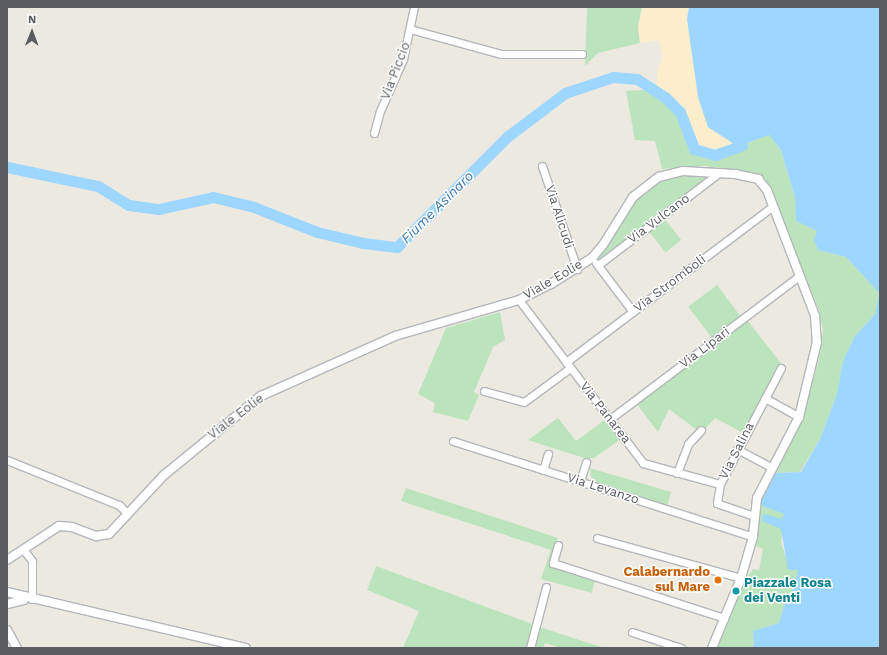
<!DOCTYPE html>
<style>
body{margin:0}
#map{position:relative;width:887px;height:655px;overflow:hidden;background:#ece9e0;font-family:"Work Sans",sans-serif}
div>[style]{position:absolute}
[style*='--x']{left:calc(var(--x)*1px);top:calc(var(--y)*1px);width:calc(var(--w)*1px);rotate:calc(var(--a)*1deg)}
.green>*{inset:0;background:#bce4bc;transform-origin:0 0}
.sand>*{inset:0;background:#faeecd}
.water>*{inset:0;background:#9dd6ff}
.river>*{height:11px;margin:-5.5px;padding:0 5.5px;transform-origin:5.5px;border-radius:5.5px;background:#9dd6ff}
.roads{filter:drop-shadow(1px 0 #b3b6bb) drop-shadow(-1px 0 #b3b6bb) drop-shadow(0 1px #b3b6bb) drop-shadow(0 -1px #b3b6bb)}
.minor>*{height:7px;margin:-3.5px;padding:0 3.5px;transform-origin:3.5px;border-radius:3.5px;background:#fff}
.tertiary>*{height:8px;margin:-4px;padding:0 4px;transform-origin:4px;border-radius:4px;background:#fff}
.dots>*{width:11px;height:11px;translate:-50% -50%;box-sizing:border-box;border:2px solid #fff;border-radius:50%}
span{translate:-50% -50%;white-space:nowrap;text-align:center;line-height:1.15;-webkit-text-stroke:3px #fff;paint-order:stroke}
.street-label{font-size:13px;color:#595d61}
.food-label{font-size:13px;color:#c56008;font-weight:700}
.right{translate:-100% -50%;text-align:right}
.culture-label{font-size:13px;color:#0d838f;font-weight:700}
.left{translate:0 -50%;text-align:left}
.water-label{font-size:14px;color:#3c76af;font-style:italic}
.frame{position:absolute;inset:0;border:8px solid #595d61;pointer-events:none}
.north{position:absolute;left:12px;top:12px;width:40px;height:40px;-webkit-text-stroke:3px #fff;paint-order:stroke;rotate:1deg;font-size:11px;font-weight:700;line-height:16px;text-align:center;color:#595d61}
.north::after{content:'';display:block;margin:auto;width:14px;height:18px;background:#595d61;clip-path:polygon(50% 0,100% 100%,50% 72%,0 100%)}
</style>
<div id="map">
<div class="green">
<i style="clip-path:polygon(587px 7px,642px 7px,638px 27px,640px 43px,598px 53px,585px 66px)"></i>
<i style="clip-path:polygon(657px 89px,679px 106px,690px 136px,718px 151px,734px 144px,742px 145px,769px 135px,781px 150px,795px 198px,796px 221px,817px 231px,814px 240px,818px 250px,846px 257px,879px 293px,875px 314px,855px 336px,843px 361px,837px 394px,820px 439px,800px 472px,775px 473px,802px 420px,818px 363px,823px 331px,819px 310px,766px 181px,756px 175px,706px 166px,662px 169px,655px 141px,635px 140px,626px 91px)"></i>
<i style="clip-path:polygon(683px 174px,712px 175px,602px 259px,599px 259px,597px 257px,633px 201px,657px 181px)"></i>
<i style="left:664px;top:218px;width:28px;height:20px;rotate:52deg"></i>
<i style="left:717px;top:285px;width:40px;height:36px;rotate:53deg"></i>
<i style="clip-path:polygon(500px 312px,505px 340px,493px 347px,474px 392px,479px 395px,468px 421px,433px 412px,435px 403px,418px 394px,446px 328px)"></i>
<i style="clip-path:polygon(747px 320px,781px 363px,743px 433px,715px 418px,707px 427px,697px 430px,669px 409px,658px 432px,636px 403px)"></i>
<i style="clip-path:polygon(558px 418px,576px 441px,606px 419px,621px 439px,594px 458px,584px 458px,528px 440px)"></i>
<i style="clip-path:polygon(590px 468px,671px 492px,667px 507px,603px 487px,591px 477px)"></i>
<i style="clip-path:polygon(406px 488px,558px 538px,550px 564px,569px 574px,575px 572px,595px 579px,592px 593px,541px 579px,551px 550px,401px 501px)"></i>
<i style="clip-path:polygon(761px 502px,762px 506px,784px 514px,781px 542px,785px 555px,799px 570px,792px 594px,784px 606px,779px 623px,753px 631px,754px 648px,717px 648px,742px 586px,753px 569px,759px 570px,763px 549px,756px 546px)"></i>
<i style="clip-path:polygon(376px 566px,532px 624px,526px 648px,403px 648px,419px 611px,367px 590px)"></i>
<i style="clip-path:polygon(540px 627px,604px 648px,561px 648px,545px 643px,543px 648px,535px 648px)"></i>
</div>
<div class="sand">
<i style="clip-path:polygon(642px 7px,689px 7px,687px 19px,708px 127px,734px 144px,718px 151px,699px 148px,690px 136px,679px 106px,657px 89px,657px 72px,663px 54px,658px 40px,640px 43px,638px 27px)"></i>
</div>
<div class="water">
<i style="clip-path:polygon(689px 7px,880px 7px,880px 648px,754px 648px,753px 631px,779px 623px,784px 606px,792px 594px,798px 570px,788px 570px,781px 529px,762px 521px,763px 514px,782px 519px,784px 514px,762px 506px,761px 502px,775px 473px,801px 472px,820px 439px,837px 394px,843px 361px,855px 336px,875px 314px,879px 293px,846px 257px,818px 250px,814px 240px,817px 231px,796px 221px,795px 198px,781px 150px,769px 135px,742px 145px,734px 144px,708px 127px,698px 97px,687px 19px)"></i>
</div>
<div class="river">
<i style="--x:7;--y:167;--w:93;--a:11.8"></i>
<i style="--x:98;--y:186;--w:36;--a:32"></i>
<i style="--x:129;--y:205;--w:30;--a:8"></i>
<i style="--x:159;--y:209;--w:55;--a:-12.5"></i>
<i style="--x:213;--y:197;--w:42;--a:13.7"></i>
<i style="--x:254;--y:207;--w:68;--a:21.6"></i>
<i style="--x:317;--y:232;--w:47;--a:13.4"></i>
<i style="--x:363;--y:243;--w:34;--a:7"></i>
<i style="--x:397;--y:247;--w:157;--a:-45"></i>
<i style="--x:508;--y:136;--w:71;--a:-37"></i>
<i style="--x:565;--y:93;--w:51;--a:-18.4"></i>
<i style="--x:613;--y:77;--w:24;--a:5"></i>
<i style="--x:637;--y:79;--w:33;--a:33"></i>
<i style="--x:665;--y:97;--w:21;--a:45"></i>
<i style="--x:680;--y:112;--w:40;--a:69"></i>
<i style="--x:694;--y:149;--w:22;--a:16"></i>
<i style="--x:715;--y:155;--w:29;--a:-20"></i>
</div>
<div class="roads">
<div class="minor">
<i style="--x:410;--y:29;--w:94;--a:15.4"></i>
<i style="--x:501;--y:54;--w:81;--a:0"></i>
<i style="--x:374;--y:133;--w:23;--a:-75"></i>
<i style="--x:380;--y:111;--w:57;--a:-66.1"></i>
<i style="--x:403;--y:59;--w:53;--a:-78.1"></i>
<i style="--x:542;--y:166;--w:109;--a:71.2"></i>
<i style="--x:596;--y:263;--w:61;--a:52.9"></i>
<i style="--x:598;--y:265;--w:153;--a:-37.3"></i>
<i style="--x:519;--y:300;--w:205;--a:52.7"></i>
<i style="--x:643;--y:463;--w:80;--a:15.3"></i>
<i style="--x:566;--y:362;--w:259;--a:-37"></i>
<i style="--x:484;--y:391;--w:41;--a:15.4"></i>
<i style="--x:524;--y:402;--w:57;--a:-36.5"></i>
<i style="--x:765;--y:398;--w:39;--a:29"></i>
<i style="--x:610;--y:419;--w:237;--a:-37.1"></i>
<i style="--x:453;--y:441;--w:315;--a:17.7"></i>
<i style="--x:737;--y:449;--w:40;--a:28"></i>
<i style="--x:7;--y:460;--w:121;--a:21.9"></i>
<i style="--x:119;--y:505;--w:11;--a:45"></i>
<i style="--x:543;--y:470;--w:17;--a:-73"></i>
<i style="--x:677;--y:473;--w:31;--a:-69"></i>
<i style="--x:688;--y:444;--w:19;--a:-47"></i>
<i style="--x:580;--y:481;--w:20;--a:-72"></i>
<i style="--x:754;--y:516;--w:39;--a:-161"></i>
<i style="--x:717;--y:503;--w:19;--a:-81"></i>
<i style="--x:720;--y:484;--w:131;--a:-62.3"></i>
<i style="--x:597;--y:538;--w:149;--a:15.5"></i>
<i style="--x:558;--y:545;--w:19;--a:106"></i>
<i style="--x:553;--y:563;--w:180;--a:17.8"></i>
<i style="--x:23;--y:549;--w:15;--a:53"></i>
<i style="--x:32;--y:561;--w:38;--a:90"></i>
<i style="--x:632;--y:632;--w:52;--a:18.1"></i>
<i style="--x:530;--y:648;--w:63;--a:-75.3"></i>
</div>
<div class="tertiary">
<i style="--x:7;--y:560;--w:62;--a:-33.2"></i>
<i style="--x:59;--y:526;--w:13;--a:4"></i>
<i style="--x:72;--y:527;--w:26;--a:21"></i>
<i style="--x:96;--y:536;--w:13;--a:-9"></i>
<i style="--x:109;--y:534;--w:81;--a:-47"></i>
<i style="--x:164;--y:475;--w:125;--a:-39.2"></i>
<i style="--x:261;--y:396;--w:147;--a:-24.1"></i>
<i style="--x:395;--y:336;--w:129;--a:-16.2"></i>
<i style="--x:519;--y:300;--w:36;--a:-27"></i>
<i style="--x:551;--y:284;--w:49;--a:-32.4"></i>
<i style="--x:592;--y:258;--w:17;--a:-50"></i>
<i style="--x:603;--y:245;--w:57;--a:-58"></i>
<i style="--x:633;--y:197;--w:33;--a:-38"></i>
<i style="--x:659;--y:177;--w:25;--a:-14"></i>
<i style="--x:683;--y:171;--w:52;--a:3.3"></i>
<i style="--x:735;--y:174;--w:24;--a:12"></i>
<i style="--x:758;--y:179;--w:14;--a:51"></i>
<i style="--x:767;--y:190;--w:135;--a:69.1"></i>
<i style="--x:815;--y:316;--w:26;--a:86"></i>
<i style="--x:817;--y:342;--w:77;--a:103.5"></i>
<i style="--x:799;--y:417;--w:91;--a:117.4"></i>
<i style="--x:757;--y:498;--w:39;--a:96"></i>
<i style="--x:753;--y:537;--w:43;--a:106.3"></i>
<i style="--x:741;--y:578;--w:76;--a:112.5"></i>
<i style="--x:7;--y:592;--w:245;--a:13.2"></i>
<i style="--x:7;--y:604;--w:17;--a:-13"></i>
<i style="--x:7;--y:630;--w:21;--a:61"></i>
</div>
</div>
<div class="dots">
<i style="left:718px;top:580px;background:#e8710a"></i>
<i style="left:736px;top:591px;background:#0f9aa8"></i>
</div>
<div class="street-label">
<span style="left:396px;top:71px;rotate:-69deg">Via Piccio</span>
<span style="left:559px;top:217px;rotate:72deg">Via Alicudi</span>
<span style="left:659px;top:219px;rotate:-37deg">Via Vulcano</span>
<span style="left:553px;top:280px;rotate:-30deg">Viale Eolie</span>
<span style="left:670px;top:284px;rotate:-37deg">Via Stromboli</span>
<span style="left:705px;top:348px;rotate:-37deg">Via Lipari</span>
<span style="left:605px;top:413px;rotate:52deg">Via Panarea</span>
<span style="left:236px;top:417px;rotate:-37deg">Viale Eolie</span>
<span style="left:737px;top:451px;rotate:-63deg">Via Salina</span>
<span style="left:603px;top:489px;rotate:18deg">Via Levanzo</span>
</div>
<div class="food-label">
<span class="right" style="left:710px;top:580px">Calabernardo<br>sul Mare</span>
</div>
<div class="culture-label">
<span class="left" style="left:744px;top:591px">Piazzale Rosa<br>dei Venti</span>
</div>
<div class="water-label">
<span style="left:437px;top:207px;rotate:-45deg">Fiume Asinaro</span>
</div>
<div class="frame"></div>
<div class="north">N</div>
</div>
